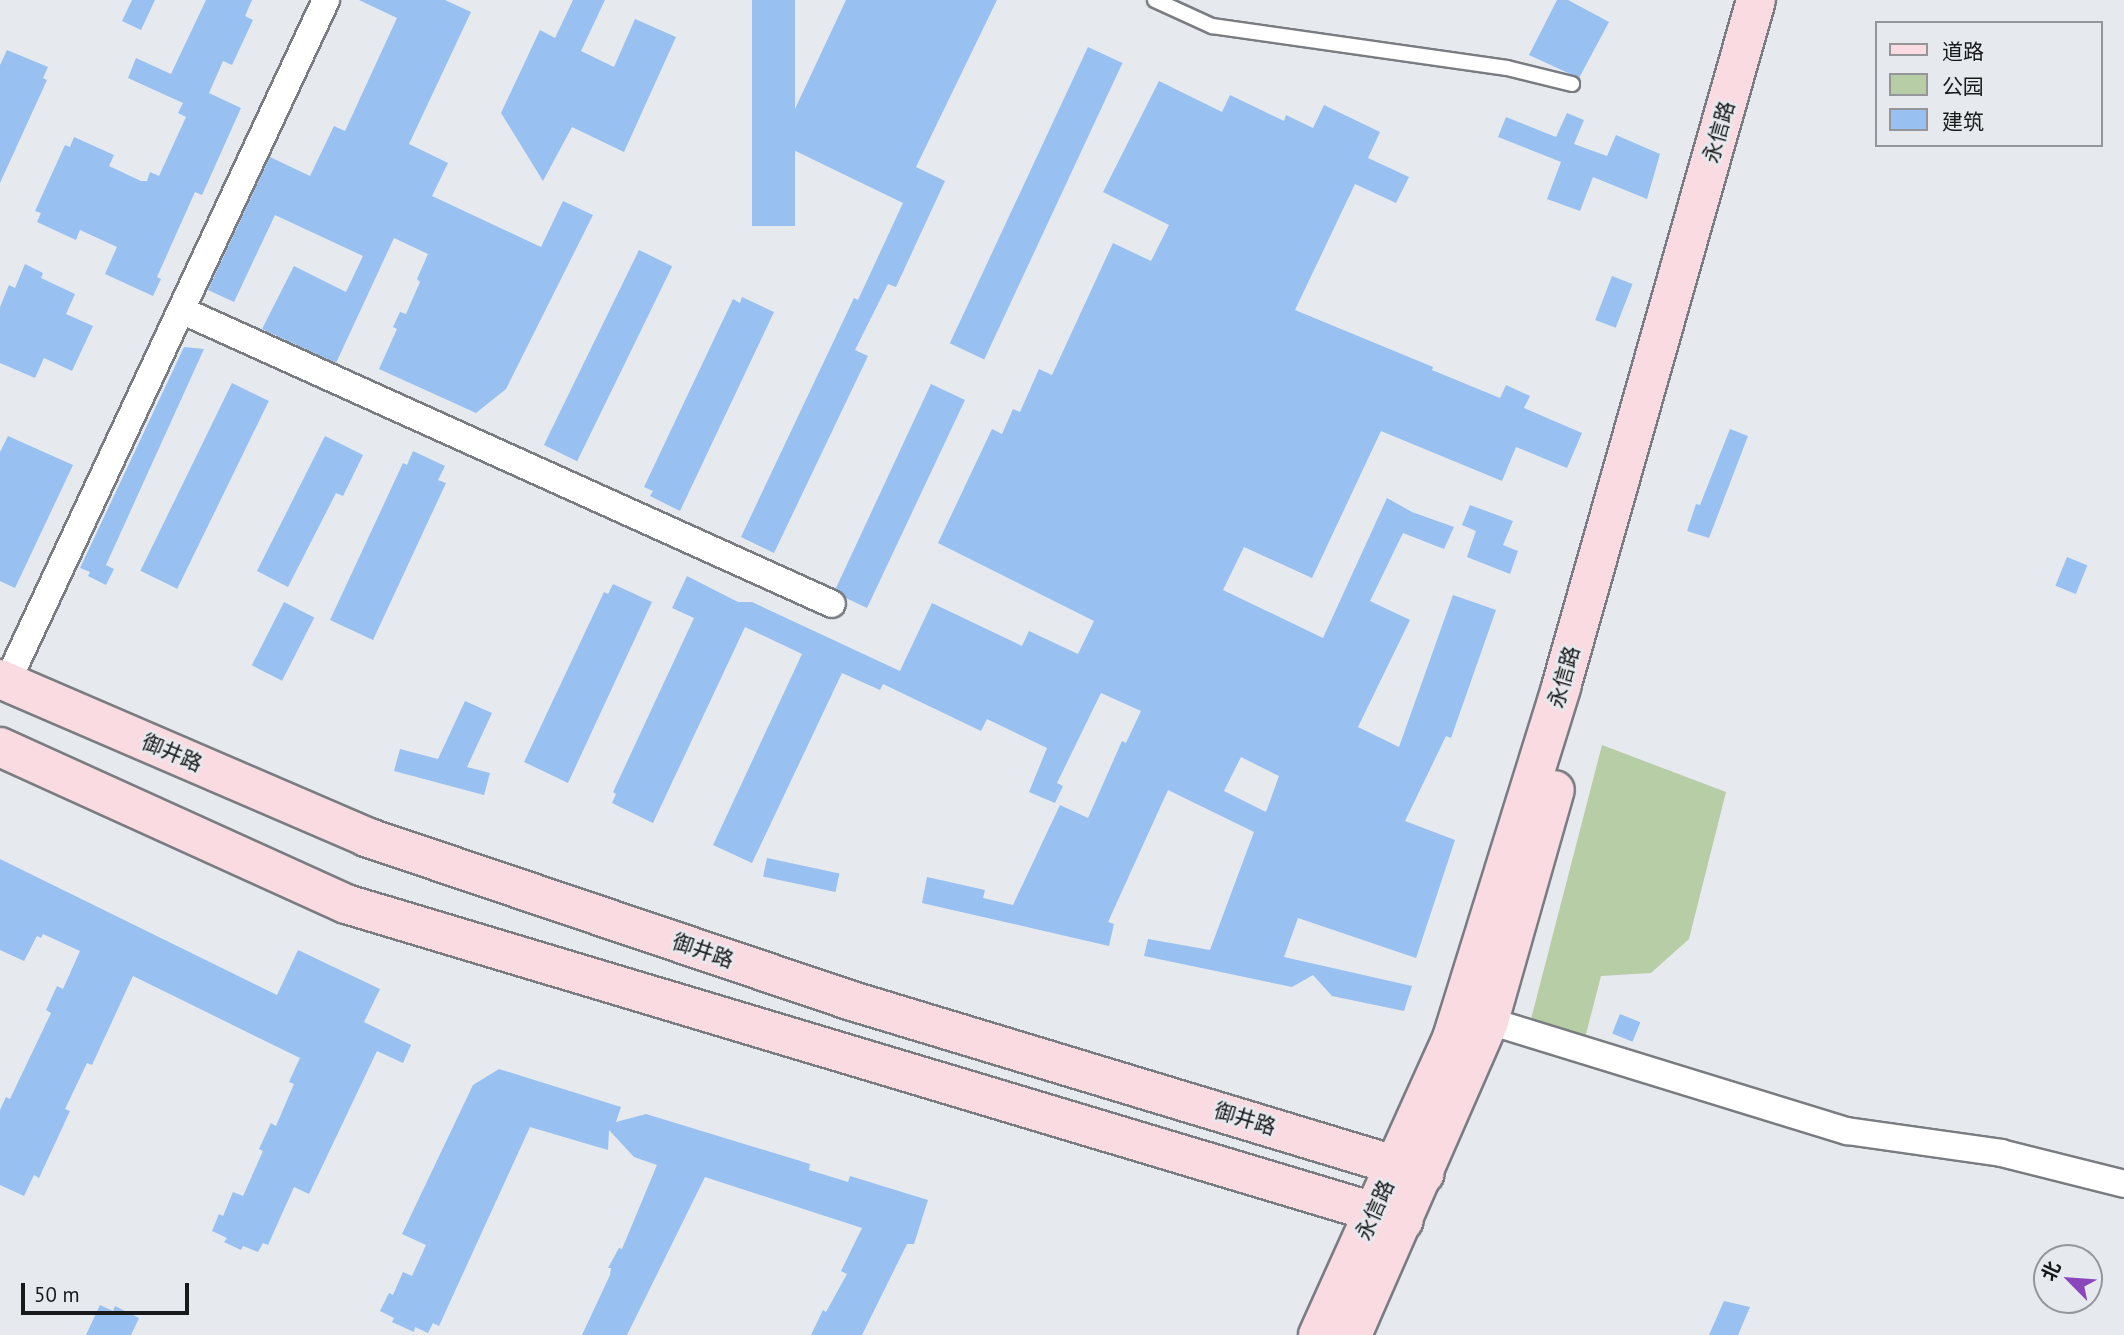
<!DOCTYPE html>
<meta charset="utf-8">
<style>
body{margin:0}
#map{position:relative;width:2124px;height:1335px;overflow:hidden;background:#e6eaee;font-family:"PT Sans","Noto Sans SC",sans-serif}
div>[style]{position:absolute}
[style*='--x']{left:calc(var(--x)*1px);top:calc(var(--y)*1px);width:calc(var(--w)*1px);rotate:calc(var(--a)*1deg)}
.green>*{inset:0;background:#b7cda6}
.building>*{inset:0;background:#98c0f0;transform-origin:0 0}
.roads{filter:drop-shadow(2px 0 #797c80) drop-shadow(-2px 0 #797c80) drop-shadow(0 2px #797c80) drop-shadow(0 -2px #797c80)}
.lane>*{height:14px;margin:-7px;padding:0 7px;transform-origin:7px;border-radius:7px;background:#fff}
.street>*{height:26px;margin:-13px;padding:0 13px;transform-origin:13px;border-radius:13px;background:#fff}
.secondary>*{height:38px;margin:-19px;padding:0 19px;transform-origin:19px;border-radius:19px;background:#fadbe2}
span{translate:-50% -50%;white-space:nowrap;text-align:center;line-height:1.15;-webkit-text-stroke:5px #e6eaee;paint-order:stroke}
.street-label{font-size:21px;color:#18191a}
.legend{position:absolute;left:1875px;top:21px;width:228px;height:126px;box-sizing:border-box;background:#e6eaee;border:2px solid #949699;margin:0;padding:9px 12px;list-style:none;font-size:21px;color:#18191a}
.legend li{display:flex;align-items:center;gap:14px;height:35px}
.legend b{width:35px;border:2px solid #949699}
.north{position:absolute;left:2033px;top:1244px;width:70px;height:70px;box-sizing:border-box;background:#e6eaee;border:2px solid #949699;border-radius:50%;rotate:295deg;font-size:19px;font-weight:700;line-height:28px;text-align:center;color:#18191a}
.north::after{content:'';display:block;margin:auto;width:24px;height:32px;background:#8a46ba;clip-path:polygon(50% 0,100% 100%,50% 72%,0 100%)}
.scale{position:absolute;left:21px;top:1283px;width:168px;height:32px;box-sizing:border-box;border:4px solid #18191a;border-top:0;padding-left:9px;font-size:21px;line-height:24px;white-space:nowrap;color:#18191a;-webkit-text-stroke:5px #e6eaee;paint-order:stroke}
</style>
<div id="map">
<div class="green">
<i style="clip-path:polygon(1602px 745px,1726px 792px,1689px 939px,1651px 973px,1601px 976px,1585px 1038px,1530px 1023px)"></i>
</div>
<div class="building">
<i style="clip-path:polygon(132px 0,155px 0,141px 30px,122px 21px)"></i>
<i style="clip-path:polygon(206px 0,252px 0,245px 16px,253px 20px,232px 65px,223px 61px,209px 93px,241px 108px,202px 195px,195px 192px,157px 277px,161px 279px,153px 296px,105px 274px,117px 247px,80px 230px,76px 240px,37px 222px,41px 213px,35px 211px,65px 145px,70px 147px,74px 137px,114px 155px,109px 166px,141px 181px,147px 181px,150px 172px,159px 176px,186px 117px,178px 113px,183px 103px,128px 78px,136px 58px,171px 74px)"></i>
<i style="clip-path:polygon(359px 0,445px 0,471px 12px,409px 144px,448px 163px,432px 196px,541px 247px,563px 201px,593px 215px,506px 389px,476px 413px,379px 369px,397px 329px,393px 327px,400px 312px,406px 314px,420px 282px,417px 279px,428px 254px,394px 238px,336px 363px,262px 329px,294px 266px,346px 292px,363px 256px,275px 215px,234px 302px,208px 290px,270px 157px,310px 176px,334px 126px,345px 131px,397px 18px)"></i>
<i style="clip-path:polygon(573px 0,605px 0,581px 51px,614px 67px,635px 19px,676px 37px,624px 152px,572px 127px,543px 181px,501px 113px,540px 30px,555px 38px)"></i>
<i style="left:752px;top:0;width:43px;height:226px"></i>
<i style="clip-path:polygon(846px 0,997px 0,916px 167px,945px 181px,896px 287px,888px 284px,855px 350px,868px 356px,774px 553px,741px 537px,846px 315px,854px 298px,858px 300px,903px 203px,779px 143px)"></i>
<i style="clip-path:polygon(1557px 0,1568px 0,1609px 22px,1579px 78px,1529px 55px)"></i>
<i style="left:1088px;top:47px;width:38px;height:327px;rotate:25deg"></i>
<i style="clip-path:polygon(7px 50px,48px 67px,43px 78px,47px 80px,0 183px,0 65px)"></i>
<i style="clip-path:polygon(evenodd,1159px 81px,1222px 112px,1230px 95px,1284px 121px,1286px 115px,1313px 128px,1324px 105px,1380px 132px,1368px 158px,1409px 177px,1396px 203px,1355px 184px,1295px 310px,1433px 367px,1432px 370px,1500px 398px,1506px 385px,1530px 396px,1524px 408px,1582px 433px,1567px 468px,1516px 447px,1502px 481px,1381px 431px,1312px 578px,1244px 547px,1223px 590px,1323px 638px,1387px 498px,1412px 512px,1454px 527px,1444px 549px,1403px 533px,1370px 601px,1410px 620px,1358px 727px,1399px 747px,1453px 595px,1496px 610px,1451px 738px,1446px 736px,1405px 821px,1455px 840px,1416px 958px,1298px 918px,1284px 957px,1412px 986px,1404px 1011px,1332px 996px,1313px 975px,1292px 987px,1144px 956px,1148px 939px,1210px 950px,1254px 832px,1168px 790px,1108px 922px,1114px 924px,1109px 946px,922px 903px,927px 877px,985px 890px,983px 898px,1013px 905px,1060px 805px,1088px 818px,1122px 741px,1126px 743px,1141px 711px,1101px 693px,1057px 783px,1063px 786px,1055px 803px,1029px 792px,1047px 748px,987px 719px,981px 731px,883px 684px,880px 690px,842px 673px,752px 863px,713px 845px,802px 654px,745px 627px,653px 823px,612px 803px,616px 794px,613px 792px,694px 618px,672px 608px,687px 576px,738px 602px,752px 602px,900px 671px,932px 603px,1022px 646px,1029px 631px,1078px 654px,1094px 621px,938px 543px,992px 429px,1002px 434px,1013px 409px,1020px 412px,1039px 369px,1052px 375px,1113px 243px,1151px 261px,1169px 225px,1103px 192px,1159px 81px,1241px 757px,1279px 776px,1266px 812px,1224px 791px,1241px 757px)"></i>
<i style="clip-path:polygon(1567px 113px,1584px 120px,1574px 144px,1607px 156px,1616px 135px,1660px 154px,1647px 199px,1593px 177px,1580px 211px,1547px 199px,1561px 162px,1498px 137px,1506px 117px,1556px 137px)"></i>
<i style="left:639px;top:250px;width:37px;height:217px;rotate:26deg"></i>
<i style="clip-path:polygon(25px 264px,43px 273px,41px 278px,75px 294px,66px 314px,93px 326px,72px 371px,44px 358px,35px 378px,0 363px,0 307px,9px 285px,15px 288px)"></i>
<i style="left:1612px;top:276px;width:22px;height:47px;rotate:21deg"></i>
<i style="clip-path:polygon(742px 297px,774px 312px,680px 511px,650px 496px,653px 491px,644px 487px,733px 299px,740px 303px)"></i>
<i style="clip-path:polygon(184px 347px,204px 349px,106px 565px,114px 569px,106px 585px,88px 576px,90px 572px,80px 568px)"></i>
<i style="left:232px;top:383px;width:41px;height:209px;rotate:26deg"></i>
<i style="clip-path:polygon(931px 384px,965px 400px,867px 608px,846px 598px,836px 588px)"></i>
<i style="clip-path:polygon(1730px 429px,1748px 436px,1709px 538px,1687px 531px,1696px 504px,1700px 505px)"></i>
<i style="clip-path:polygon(8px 436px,73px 465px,15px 588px,0 581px,0 452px)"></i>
<i style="clip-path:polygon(325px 436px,363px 455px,343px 496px,336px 493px,288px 587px,257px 571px)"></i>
<i style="clip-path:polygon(413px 451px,445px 466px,438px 480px,446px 483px,373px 640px,330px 620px,403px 463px,407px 465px)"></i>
<i style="clip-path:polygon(1470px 505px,1513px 521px,1503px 545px,1518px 551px,1510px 574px,1467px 557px,1476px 531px,1462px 525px)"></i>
<i style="left:2067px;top:557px;width:22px;height:31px;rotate:22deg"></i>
<i style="clip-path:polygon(613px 584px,652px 602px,568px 783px,524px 762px,604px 592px,608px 594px)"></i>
<i style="left:284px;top:602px;width:34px;height:71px;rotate:27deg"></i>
<i style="clip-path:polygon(465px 701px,492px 713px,467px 767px,490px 773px,484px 795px,394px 771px,400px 749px,438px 759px)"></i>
<i style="left:767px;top:858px;width:74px;height:19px;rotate:12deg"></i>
<i style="clip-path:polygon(0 859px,277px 995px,298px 950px,380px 989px,364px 1022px,411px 1045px,403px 1063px,377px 1051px,309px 1194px,294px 1187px,268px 1245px,263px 1243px,258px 1252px,243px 1246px,241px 1250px,224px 1242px,227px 1238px,212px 1231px,219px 1214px,223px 1216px,233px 1192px,243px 1196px,263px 1151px,259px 1149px,271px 1123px,276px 1126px,294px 1084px,289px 1082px,300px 1058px,133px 976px,92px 1065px,87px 1063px,65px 1109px,70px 1111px,39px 1178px,34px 1175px,24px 1196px,0 1185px,0 1110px,6px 1097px,10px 1099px,51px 1013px,46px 1010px,57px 986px,63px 989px,80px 951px,43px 934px,41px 938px,37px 936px,24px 961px,0 950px)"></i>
<i style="left:1620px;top:1014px;width:22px;height:21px;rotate:22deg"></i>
<i style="clip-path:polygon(499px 1069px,621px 1107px,616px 1122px,646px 1114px,810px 1164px,809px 1170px,848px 1182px,850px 1176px,928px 1200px,914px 1244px,907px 1244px,862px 1335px,811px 1335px,823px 1310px,826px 1312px,847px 1274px,841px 1271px,862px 1228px,705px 1177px,627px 1335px,582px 1335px,610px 1275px,611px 1268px,608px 1268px,619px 1248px,622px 1249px,657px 1165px,634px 1157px,609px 1130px,608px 1150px,530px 1127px,439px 1326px,433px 1323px,428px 1333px,415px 1327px,414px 1332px,392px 1322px,394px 1318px,380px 1311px,389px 1293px,393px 1295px,403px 1272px,412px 1276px,426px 1245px,402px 1234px,473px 1085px)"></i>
<i style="clip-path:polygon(1724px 1301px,1750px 1307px,1738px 1335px,1709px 1335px)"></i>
<i style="clip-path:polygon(100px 1305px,113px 1311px,115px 1306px,139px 1318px,131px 1335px,86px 1335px)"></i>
</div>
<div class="roads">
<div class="lane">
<i style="--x:1155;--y:0;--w:63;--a:24.5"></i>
<i style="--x:1212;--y:26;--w:298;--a:8.1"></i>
<i style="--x:1507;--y:68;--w:67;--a:13.8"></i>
</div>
<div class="street">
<i style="--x:181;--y:310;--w:714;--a:24.3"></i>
<i style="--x:7;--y:682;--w:753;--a:-64.93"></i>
<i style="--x:1489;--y:1021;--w:375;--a:17.1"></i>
<i style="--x:1847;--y:1131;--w:156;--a:8.1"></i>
<i style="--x:2001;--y:1153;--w:127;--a:14.1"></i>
</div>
<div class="secondary">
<i style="--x:0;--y:679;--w:399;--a:23.3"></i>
<i style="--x:366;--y:837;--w:513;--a:18.65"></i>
<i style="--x:852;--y:1001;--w:598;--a:16.83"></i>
<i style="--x:0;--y:747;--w:380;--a:24.4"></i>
<i style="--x:346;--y:904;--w:1104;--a:16.68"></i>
<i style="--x:1318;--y:1335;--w:326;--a:-65.7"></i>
<i style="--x:1452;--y:1038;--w:368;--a:-72.7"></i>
<i style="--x:1561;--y:687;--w:714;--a:-74.15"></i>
<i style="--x:1352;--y:1335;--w:343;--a:-66.4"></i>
<i style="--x:1489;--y:1021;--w:240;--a:-74.1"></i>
</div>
</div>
<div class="street-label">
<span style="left:1719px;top:132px;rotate:-74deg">永信路</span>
<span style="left:1564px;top:677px;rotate:-74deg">永信路</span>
<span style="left:172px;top:753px;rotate:23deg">御井路</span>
<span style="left:703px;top:951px;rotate:19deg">御井路</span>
<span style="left:1245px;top:1119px;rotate:17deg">御井路</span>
<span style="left:1375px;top:1210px;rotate:-66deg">永信路</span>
</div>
<ul class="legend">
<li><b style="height:9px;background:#fadbe2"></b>道路</li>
<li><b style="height:19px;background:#b7cda6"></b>公园</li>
<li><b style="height:19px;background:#98c0f0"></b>建筑</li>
</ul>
<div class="north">北</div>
<div class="scale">50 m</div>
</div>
